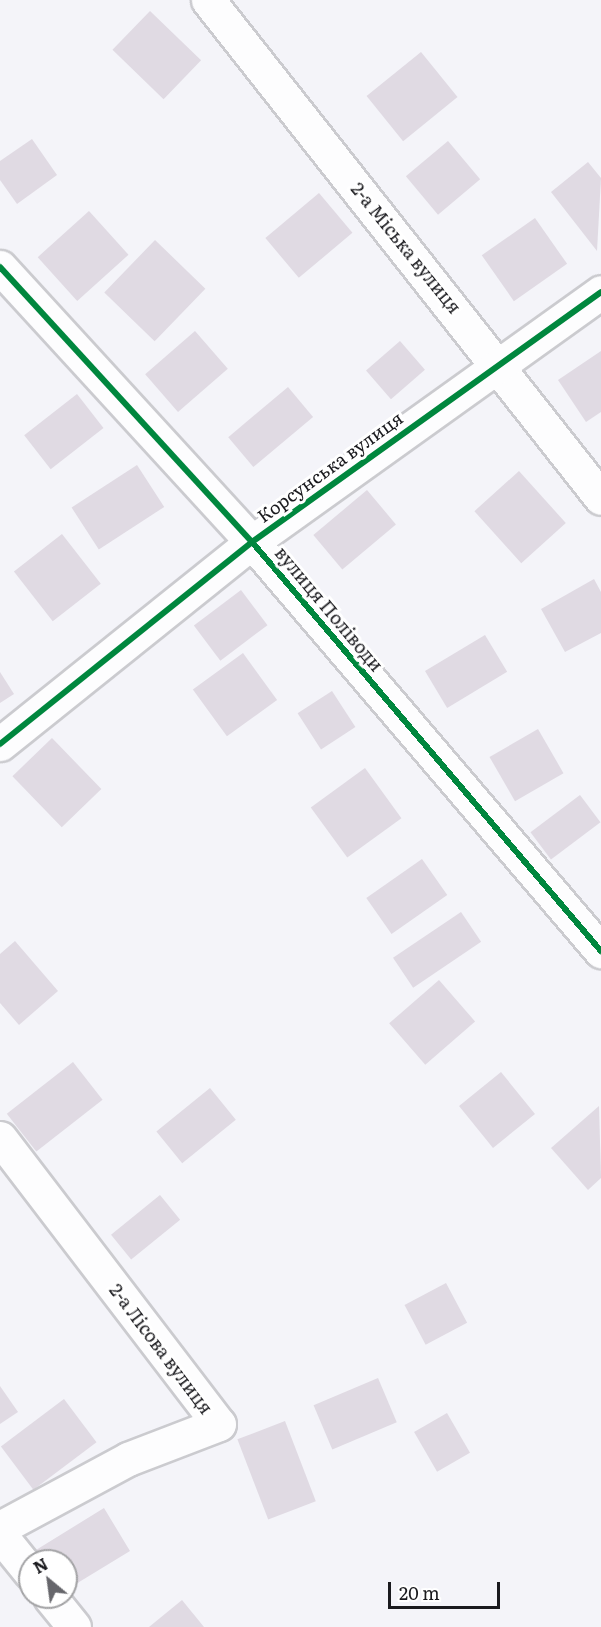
<!DOCTYPE html>
<meta charset="utf-8">
<style>
body{margin:0}
#map{position:relative;width:601px;height:1627px;overflow:hidden;background:#f4f4f9;font-family:Literata,serif}
div>[style]{position:absolute}
[style*='--x']{left:calc(var(--x)*1px);top:calc(var(--y)*1px);width:calc(var(--w)*1px);rotate:calc(var(--a)*1deg)}
.building>*{inset:0;background:#e0dae3;transform-origin:0 0}
.roads{filter:drop-shadow(2px 0 #cbcbcf) drop-shadow(-2px 0 #cbcbcf) drop-shadow(0 2px #cbcbcf) drop-shadow(0 -2px #cbcbcf)}
.minor>*{height:33px;margin:-16.5px;padding:0 16.5px;transform-origin:16.5px;border-radius:16.5px;background:#fdfdfe}
.cycleway>*{height:6px;margin:-3px;padding:0 3px;transform-origin:3px;border-radius:3px;background:#00873e}
span{translate:-50% -50%;white-space:nowrap;text-align:center;line-height:1.15;-webkit-text-stroke:6px #fff;paint-order:stroke}
.street-label{font-size:18px;color:#1a1a1e}
.north{position:absolute;left:18px;top:1549px;width:60px;height:60px;box-sizing:border-box;background:#fff;border:2px solid #a3a3a5;border-radius:50%;rotate:331deg;font-size:16px;font-weight:700;line-height:24px;text-align:center;color:#1a1a1e}
.north::after{content:'';display:block;margin:auto;width:21px;height:27px;background:#66666b;clip-path:polygon(50% 0,100% 100%,50% 72%,0 100%)}
.scale{position:absolute;left:388px;top:1582px;width:112px;height:27px;box-sizing:border-box;border:3px solid #1a1a1e;border-top:0;padding-left:8px;font-size:18px;line-height:21px;white-space:nowrap;color:#1a1a1e;-webkit-text-stroke:4px #fff;paint-order:stroke}
</style>
<div id="map">
<div class="building">
<i style="left:150px;top:11px;width:71px;height:54px;rotate:44deg"></i>
<i style="left:421px;top:52px;width:58px;height:70px;rotate:51deg"></i>
<i style="clip-path:polygon(32px 139px,57px 175px,17px 204px,0 180px,0 161px)"></i>
<i style="left:448px;top:141px;width:50px;height:55px;rotate:50deg"></i>
<i style="clip-path:polygon(588px 162px,601px 178px,597px 251px,551px 192px)"></i>
<i style="left:319px;top:193px;width:52px;height:70px;rotate:50deg"></i>
<i style="left:89px;top:211px;width:59px;height:69px;rotate:48deg"></i>
<i style="left:535px;top:218px;width:56px;height:65px;rotate:55deg"></i>
<i style="left:155px;top:240px;width:70px;height:73px;rotate:44deg"></i>
<i style="left:195px;top:331px;width:50px;height:66px;rotate:49deg"></i>
<i style="left:400px;top:341px;width:38px;height:45px;rotate:49deg"></i>
<i style="clip-path:polygon(601px 351px,601px 412px,586px 422px,558px 380px)"></i>
<i style="left:288px;top:387px;width:39px;height:78px;rotate:50deg"></i>
<i style="left:77px;top:394px;width:43px;height:67px;rotate:52deg"></i>
<i style="left:137px;top:465px;width:50px;height:78px;rotate:57deg"></i>
<i style="left:519px;top:471px;width:70px;height:60px;rotate:48deg"></i>
<i style="left:367px;top:490px;width:45px;height:70px;rotate:50deg"></i>
<i style="left:62px;top:534px;width:63px;height:61px;rotate:52deg"></i>
<i style="clip-path:polygon(594px 579px,601px 592px,601px 633px,565px 652px,541px 609px)"></i>
<i style="left:241px;top:590px;width:44px;height:59px;rotate:53deg"></i>
<i style="left:485px;top:635px;width:43px;height:70px;rotate:59deg"></i>
<i style="left:243px;top:653px;width:58px;height:62px;rotate:54deg"></i>
<i style="clip-path:polygon(0 672px,14px 694px,0 703px)"></i>
<i style="left:332px;top:691px;width:43px;height:41px;rotate:57deg"></i>
<i style="left:538px;top:729px;width:51px;height:56px;rotate:60deg"></i>
<i style="left:52px;top:738px;width:71px;height:55px;rotate:46deg"></i>
<i style="left:365px;top:768px;width:62px;height:67px;rotate:54deg"></i>
<i style="left:580px;top:795px;width:34px;height:62px;rotate:53deg"></i>
<i style="left:422px;top:859px;width:44px;height:68px;rotate:55deg"></i>
<i style="left:461px;top:912px;width:36px;height:82px;rotate:56deg"></i>
<i style="clip-path:polygon(15px 941px,58px 991px,19px 1025px,0 1003px,0 954px)"></i>
<i style="left:439px;top:980px;width:55px;height:66px;rotate:49deg"></i>
<i style="left:73px;top:1062px;width:48px;height:84px;rotate:52deg"></i>
<i style="left:501px;top:1072px;width:54px;height:54px;rotate:51deg"></i>
<i style="left:210px;top:1088px;width:41px;height:69px;rotate:51deg"></i>
<i style="clip-path:polygon(599px 1106px,601px 1178px,588px 1190px,551px 1148px)"></i>
<i style="left:160px;top:1195px;width:32px;height:63px;rotate:51deg"></i>
<i style="left:446px;top:1283px;width:45px;height:47px;rotate:62deg"></i>
<i style="left:378px;top:1378px;width:48px;height:70px;rotate:67deg"></i>
<i style="clip-path:polygon(0 1386px,18px 1412px,0 1424px)"></i>
<i style="left:64px;top:1399px;width:54px;height:79px;rotate:53deg"></i>
<i style="left:447px;top:1413px;width:46px;height:38px;rotate:60deg"></i>
<i style="left:285px;top:1421px;width:86px;height:51px;rotate:69deg"></i>
<i style="clip-path:polygon(104px 1508px,130px 1551px,66px 1590px,66px 1561px,43px 1561px,36px 1550px)"></i>
<i style="clip-path:polygon(182px 1600px,204px 1627px,149px 1627px)"></i>
</div>
<div class="roads">
<div class="minor">
<i style="--x:208;--y:0;--w:634;--a:51.72"></i>
<i style="--x:0;--y:267;--w:373;--a:47.5"></i>
<i style="--x:252;--y:542;--w:538;--a:49.53"></i>
<i style="--x:0;--y:744;--w:323;--a:-38.7"></i>
<i style="--x:252;--y:542;--w:429;--a:-35.6"></i>
<i style="--x:0;--y:1138;--w:360;--a:52.6"></i>
<i style="--x:219;--y:1424;--w:97;--a:159"></i>
<i style="--x:128;--y:1459;--w:145;--a:151.7"></i>
<i style="--x:0;--y:1535;--w:48;--a:51"></i>
<i style="--x:50;--y:1597;--w:38;--a:51"></i>
</div>
</div>
<div class="cycleway">
<i style="--x:0;--y:267;--w:373;--a:47.5"></i>
<i style="--x:252;--y:542;--w:538;--a:49.53"></i>
<i style="--x:0;--y:744;--w:323;--a:-38.7"></i>
<i style="--x:252;--y:542;--w:429;--a:-35.6"></i>
</div>
<div class="street-label">
<span style="left:406px;top:248px;rotate:51deg">2-а Міська вулиця</span>
<span style="left:330px;top:467px;rotate:-36deg">Корсунська вулиця</span>
<span style="left:329px;top:609px;rotate:50deg">вулиця Поліводи</span>
<span style="left:161px;top:1349px;rotate:53deg">2-а Лісова вулиця</span>
</div>
<div class="north">N</div>
<div class="scale">20 m</div>
</div>
